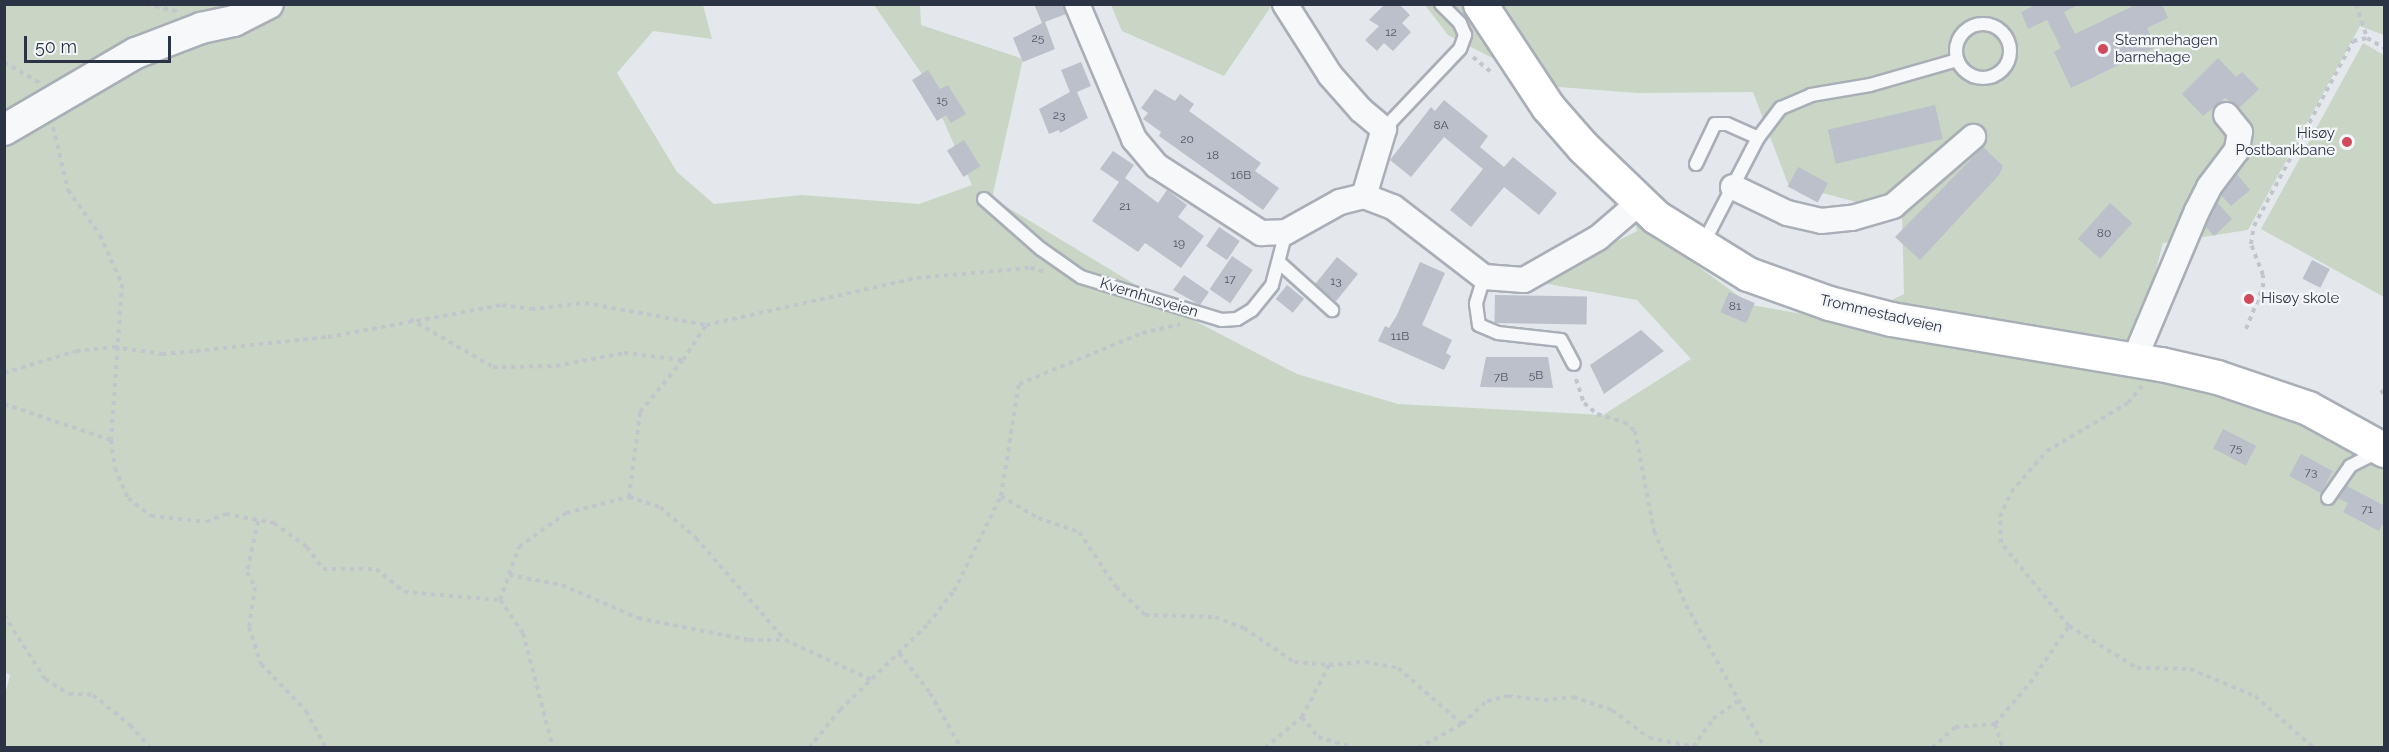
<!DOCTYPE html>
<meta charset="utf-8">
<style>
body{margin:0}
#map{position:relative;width:2389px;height:752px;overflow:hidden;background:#e4e7ec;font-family:Raleway,sans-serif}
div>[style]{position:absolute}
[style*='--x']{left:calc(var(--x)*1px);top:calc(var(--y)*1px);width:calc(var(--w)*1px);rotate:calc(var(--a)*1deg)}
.green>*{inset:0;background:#c9d6c5}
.building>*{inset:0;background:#bbc0ca;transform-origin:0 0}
.path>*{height:4px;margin-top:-2px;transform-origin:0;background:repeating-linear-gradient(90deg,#c2c5cb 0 4.5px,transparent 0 9px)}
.roads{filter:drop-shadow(2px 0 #a9aeb7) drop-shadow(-2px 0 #a9aeb7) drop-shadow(0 2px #a9aeb7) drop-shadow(0 -2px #a9aeb7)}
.service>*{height:12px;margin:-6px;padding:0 6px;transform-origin:6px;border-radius:6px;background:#f7f8fa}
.service>.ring{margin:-6px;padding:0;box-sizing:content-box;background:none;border:12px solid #f7f8fa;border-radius:50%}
.minor>*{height:24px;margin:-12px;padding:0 12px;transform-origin:12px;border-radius:12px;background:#f7f8fa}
.tertiary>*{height:30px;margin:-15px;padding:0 15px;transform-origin:15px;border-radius:15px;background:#f7f8fa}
.secondary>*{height:33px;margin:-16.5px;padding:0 16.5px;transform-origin:16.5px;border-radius:16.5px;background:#fff}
.dots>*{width:16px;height:16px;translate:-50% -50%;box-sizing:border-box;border:3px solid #f4f6f9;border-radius:50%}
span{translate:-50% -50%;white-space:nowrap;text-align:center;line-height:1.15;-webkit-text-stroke:4.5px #f4f6f9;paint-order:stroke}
.number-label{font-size:12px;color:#4f5766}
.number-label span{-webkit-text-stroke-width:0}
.poi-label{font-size:15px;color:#2b3445}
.left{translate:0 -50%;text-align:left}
.right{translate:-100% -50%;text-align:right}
.street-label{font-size:15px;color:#2b3445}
.frame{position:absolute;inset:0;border:6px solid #2b3445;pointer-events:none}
.scale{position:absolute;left:24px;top:36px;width:147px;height:27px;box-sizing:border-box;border:3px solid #2b3445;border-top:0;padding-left:8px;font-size:18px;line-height:21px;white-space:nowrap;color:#2b3445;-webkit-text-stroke:4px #f4f6f9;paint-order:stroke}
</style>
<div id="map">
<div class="green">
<i style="clip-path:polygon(5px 5px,703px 5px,712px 39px,653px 31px,617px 73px,677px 172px,714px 204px,802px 195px,919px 204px,972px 185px,924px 77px,874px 5px,920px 5px,921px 25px,1023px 59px,992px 198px,1197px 322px,1297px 374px,1398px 404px,1603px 415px,1691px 359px,1637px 300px,1537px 282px,1637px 231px,1623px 173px,1662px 240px,1751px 305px,1832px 319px,1865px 313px,1904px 294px,1902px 214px,1788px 184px,1753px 92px,1637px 93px,1546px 86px,1448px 35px,1425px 5px,2384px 5px,2384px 35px,2360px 26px,2248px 230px,2163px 243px,2141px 326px,2123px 349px,2163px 382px,2276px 411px,2384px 461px,2384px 747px,5px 748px,5px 695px,10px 675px,5px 672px)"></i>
<i style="clip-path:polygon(1111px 5px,1272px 5px,1224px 76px,1122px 31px)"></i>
<i style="clip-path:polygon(2363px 43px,2384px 55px,2384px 297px,2261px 229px)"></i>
</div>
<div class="building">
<i style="clip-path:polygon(1034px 4px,1063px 4px,1066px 14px,1045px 22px,1055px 49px,1023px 62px,1013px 38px,1042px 23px)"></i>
<i style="clip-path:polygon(1385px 4px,1399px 4px,1410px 15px,1402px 23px,1411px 32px,1393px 51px,1384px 43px,1377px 51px,1365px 40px,1379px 26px,1369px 20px)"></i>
<i style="clip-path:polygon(2037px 4px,2080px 4px,2064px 12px,2075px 34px,2137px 4px,2162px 4px,2168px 18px,2147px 28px,2156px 47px,2071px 88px,2054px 52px,2061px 48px,2047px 20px,2028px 29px,2021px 12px)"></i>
<i style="clip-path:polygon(2218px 58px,2236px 77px,2242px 72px,2259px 89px,2239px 108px,2225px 98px,2203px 116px,2182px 94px)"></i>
<i style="clip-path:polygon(1081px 62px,1091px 86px,1077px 92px,1088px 118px,1060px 133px,1059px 130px,1049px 134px,1039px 109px,1070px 92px,1061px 70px)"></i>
<i style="clip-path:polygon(928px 70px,940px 89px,948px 85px,966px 114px,951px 123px,946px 115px,937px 121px,912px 80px)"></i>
<i style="clip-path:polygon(1155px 89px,1175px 101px,1180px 94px,1194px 104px,1189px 111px,1261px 163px,1255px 171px,1279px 188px,1263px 210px,1159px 136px,1161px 132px,1143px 119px,1148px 113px,1141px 108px)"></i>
<i style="clip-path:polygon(1444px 100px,1488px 136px,1480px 147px,1504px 167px,1513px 157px,1557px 193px,1539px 215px,1504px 187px,1471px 227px,1450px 210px,1483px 169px,1444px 137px,1411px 177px,1390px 160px,1431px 107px,1435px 111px)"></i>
<i style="left:1935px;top:105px;width:35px;height:110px;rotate:77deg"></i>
<i style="left:964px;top:140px;width:31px;height:20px;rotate:58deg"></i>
<i style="clip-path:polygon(1983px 147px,2003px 166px,1999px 175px,1920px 260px,1895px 237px)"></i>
<i style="clip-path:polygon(1113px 151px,1134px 165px,1125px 178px,1158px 203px,1167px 190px,1187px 205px,1178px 217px,1204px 236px,1181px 268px,1145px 243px,1138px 252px,1092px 221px,1119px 182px,1100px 169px)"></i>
<i style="left:1798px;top:167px;width:34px;height:22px;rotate:28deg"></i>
<i style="clip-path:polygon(2237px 174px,2250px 190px,2231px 206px,2221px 195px)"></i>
<i style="clip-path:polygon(2217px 202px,2232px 219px,2214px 236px,2206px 227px)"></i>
<i style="left:2110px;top:203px;width:30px;height:48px;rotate:42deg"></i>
<i style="left:1219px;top:227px;width:25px;height:23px;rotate:34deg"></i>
<i style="left:1232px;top:256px;width:25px;height:40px;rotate:34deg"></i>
<i style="left:1337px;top:257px;width:27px;height:35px;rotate:39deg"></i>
<i style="left:2312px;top:260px;width:20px;height:21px;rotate:27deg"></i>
<i style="clip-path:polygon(1420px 262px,1445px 273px,1422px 325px,1452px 340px,1446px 353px,1451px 356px,1444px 370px,1378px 341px,1385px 326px,1389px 328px,1397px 315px)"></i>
<i style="clip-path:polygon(1184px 275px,1209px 292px,1200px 305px,1173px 290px)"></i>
<i style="left:1287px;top:285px;width:22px;height:18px;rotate:39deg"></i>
<i style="left:1729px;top:292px;width:28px;height:22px;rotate:23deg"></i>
<i style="left:1495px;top:295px;width:92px;height:28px;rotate:1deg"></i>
<i style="clip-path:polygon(1641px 330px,1664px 351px,1604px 394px,1590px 365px)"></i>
<i style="clip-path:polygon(1486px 357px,1548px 357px,1553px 388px,1480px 387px)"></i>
<i style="left:2223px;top:429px;width:37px;height:22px;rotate:27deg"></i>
<i style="left:2301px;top:454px;width:36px;height:25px;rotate:28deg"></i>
<i style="clip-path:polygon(2347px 486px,2385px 506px,2385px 520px,2379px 531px,2343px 512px,2348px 503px,2338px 498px)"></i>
</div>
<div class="path">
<i style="--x:146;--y:4;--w:32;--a:13"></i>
<i style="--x:2356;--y:4;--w:36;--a:72"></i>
<i style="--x:1473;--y:57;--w:25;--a:40"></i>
<i style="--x:4;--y:62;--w:42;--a:30.3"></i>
<i style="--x:53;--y:127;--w:65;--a:76.6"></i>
<i style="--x:68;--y:190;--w:55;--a:54.6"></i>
<i style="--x:100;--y:235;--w:54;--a:65.8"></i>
<i style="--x:122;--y:284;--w:156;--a:94"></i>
<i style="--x:410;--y:319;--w:96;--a:30"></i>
<i style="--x:493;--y:367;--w:63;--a:-0.9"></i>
<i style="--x:556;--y:366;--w:69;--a:-10.8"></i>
<i style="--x:624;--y:353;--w:59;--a:6.8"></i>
<i style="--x:2246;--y:329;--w:45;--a:-68"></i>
<i style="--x:2263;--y:287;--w:12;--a:-90"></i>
<i style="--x:2263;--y:275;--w:33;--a:-111"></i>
<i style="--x:2251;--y:244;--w:18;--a:-81"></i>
<i style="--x:2254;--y:226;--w:210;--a:-61.8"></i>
<i style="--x:2353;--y:41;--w:14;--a:-12"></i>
<i style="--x:2367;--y:38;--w:20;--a:30"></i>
<i style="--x:4;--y:373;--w:75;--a:-17"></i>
<i style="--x:76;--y:351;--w:38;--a:-6"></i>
<i style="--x:114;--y:347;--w:49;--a:8.3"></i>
<i style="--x:162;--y:354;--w:34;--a:-5"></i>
<i style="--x:196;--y:351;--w:133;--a:-6.1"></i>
<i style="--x:328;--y:337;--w:177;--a:-10.4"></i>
<i style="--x:502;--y:305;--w:29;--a:8"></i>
<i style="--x:531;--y:309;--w:54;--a:-6.3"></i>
<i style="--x:585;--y:303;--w:123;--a:10.3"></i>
<i style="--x:706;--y:325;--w:216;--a:-12.6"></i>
<i style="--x:917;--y:278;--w:113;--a:-5.1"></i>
<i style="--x:1030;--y:268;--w:16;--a:14"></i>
<i style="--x:1576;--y:379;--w:25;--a:72"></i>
<i style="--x:1584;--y:403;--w:17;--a:40"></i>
<i style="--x:1597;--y:414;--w:28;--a:17"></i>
<i style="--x:1624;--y:422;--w:14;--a:39"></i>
<i style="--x:1635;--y:431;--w:102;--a:79.2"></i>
<i style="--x:1654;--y:531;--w:81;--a:66.6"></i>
<i style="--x:1686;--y:605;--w:163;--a:61.1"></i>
<i style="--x:2381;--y:390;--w:6;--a:59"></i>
<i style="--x:4;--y:404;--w:113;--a:18.6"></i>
<i style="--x:111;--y:440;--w:28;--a:82"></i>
<i style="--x:115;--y:468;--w:33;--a:67"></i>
<i style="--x:128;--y:498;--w:29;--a:38"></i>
<i style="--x:151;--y:516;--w:55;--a:6.2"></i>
<i style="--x:206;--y:522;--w:22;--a:-22"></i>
<i style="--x:226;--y:514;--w:49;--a:10.6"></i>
<i style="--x:274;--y:523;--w:41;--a:36"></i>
<i style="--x:307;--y:547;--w:27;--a:54"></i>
<i style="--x:323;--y:569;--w:53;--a:0"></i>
<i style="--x:376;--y:569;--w:36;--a:39"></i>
<i style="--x:404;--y:592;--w:96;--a:4.8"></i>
<i style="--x:500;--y:600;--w:56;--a:-70.3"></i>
<i style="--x:519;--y:547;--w:58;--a:-35.9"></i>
<i style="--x:566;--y:513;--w:65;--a:-14.3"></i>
<i style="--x:629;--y:497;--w:33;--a:18"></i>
<i style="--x:660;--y:507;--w:48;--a:40.7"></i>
<i style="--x:696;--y:538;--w:135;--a:48.9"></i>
<i style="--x:785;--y:640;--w:96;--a:24.7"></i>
<i style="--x:1001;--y:496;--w:43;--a:30.7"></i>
<i style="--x:1038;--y:518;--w:43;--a:18.9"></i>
<i style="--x:1079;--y:532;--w:66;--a:56.1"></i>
<i style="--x:1116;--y:587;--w:40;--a:44"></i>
<i style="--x:1145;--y:615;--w:70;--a:1.6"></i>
<i style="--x:1215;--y:617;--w:31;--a:21"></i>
<i style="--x:1244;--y:628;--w:60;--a:34.2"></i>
<i style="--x:1294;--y:662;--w:35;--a:5"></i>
<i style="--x:1329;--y:665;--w:36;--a:-5"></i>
<i style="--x:1365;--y:662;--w:34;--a:10"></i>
<i style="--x:1398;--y:668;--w:85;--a:41.2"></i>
<i style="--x:629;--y:497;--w:86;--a:-82.6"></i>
<i style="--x:640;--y:412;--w:67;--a:-50.4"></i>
<i style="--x:683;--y:360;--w:42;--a:-56.7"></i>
<i style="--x:258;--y:521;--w:52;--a:102.2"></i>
<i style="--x:247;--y:572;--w:17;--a:62"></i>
<i style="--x:255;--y:587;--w:40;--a:98.5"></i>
<i style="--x:249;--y:627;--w:39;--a:72"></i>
<i style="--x:261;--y:664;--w:65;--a:46.2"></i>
<i style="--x:306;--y:711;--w:42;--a:61.6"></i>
<i style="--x:509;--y:575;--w:54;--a:10.7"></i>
<i style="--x:562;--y:585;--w:83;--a:23.5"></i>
<i style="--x:638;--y:618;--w:113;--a:11.2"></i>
<i style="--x:749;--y:640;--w:36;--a:0"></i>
<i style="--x:500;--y:600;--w:40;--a:55.1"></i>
<i style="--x:523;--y:633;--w:119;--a:75.4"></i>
<i style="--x:4;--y:615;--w:76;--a:57.4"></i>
<i style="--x:45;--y:679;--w:28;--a:32"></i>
<i style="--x:69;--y:694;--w:24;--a:2"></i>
<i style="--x:93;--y:695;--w:48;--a:39"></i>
<i style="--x:130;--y:725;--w:30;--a:49"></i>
<i style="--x:2069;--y:626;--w:107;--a:-129.3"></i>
<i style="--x:2001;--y:543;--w:26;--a:-92"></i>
<i style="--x:2000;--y:517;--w:27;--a:-66"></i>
<i style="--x:2011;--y:492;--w:55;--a:-48.7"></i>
<i style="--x:2047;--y:451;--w:94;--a:-30.7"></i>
<i style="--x:2128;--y:403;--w:22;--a:-51"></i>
<i style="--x:899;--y:653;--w:51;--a:52.2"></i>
<i style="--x:930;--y:693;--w:63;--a:60.6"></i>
<i style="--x:1302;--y:717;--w:26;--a:51"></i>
<i style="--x:1318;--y:737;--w:38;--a:17"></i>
<i style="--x:1995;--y:724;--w:25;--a:72"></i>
<i style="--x:1693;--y:747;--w:34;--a:-54"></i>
<i style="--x:1713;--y:719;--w:31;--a:-36"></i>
<i style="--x:809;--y:748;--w:49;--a:-50.8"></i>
<i style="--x:840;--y:710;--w:123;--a:-44.3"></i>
<i style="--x:928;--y:624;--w:42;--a:-51.8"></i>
<i style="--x:954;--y:591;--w:106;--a:-63.7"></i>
<i style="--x:1001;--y:496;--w:113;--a:-80.9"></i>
<i style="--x:1019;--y:384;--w:133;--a:-22.5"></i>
<i style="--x:1142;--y:333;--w:39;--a:-13"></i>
<i style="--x:1265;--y:748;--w:48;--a:-40"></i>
<i style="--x:1302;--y:717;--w:59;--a:-62.6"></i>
<i style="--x:1418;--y:748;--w:50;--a:-28.6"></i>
<i style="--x:1462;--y:724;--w:34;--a:-43"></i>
<i style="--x:1487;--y:701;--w:22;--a:-13"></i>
<i style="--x:1508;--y:696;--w:36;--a:6"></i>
<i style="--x:1544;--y:700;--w:29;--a:-6"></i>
<i style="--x:1573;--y:697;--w:41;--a:18.4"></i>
<i style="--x:1612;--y:710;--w:46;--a:37.1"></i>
<i style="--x:1649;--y:738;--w:54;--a:10.7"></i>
<i style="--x:1932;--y:748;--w:31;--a:-42"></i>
<i style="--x:1955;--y:727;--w:40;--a:-4.3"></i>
<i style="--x:1995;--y:724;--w:54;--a:-49.5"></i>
<i style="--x:2030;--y:683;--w:69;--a:-55.6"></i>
<i style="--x:2069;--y:626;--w:80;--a:31.7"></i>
<i style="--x:2137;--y:668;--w:53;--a:1.1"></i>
<i style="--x:2190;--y:669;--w:70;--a:22.6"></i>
<i style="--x:2255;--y:696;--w:79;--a:41.4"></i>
</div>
<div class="roads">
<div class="service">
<i class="ring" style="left:1956px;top:24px;width:42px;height:42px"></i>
<i style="--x:1384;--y:129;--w:110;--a:-46.5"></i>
<i style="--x:1460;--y:49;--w:15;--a:-70"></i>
<i style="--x:1465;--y:35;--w:13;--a:-113"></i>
<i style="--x:1460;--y:23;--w:27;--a:-135"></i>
<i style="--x:1696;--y:164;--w:44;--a:-64.6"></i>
<i style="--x:1715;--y:124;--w:12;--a:0"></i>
<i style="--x:1727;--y:124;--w:34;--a:24"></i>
<i style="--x:984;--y:199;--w:76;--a:41.3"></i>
<i style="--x:1041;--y:249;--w:49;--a:35"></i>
<i style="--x:1081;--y:277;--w:147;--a:17"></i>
<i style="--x:1222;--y:320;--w:15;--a:-4"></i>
<i style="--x:1237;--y:319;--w:17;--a:-31"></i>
<i style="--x:1252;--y:310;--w:32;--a:-51"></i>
<i style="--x:1272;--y:285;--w:55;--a:-75.2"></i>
<i style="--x:1703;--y:244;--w:119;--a:-62.6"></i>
<i style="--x:1758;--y:138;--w:38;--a:-53"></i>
<i style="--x:1781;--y:108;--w:33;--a:-23"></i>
<i style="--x:1811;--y:95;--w:60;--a:-9.6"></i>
<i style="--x:1870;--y:85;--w:91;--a:-16"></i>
<i style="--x:1281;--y:264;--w:69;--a:42"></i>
<i style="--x:1484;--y:277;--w:28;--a:107"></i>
<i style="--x:1476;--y:304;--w:21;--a:82"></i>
<i style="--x:1479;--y:325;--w:21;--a:23"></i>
<i style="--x:1498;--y:333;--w:63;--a:6.3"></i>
<i style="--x:1561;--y:340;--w:27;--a:62"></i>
<i style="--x:2328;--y:498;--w:39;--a:-55"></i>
<i style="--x:2350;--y:466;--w:34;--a:-27"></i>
</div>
<div class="minor">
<i style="--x:1077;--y:4;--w:147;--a:67.1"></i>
<i style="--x:1134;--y:139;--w:35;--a:50"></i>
<i style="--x:1157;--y:166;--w:124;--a:32.8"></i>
<i style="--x:1261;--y:233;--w:25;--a:-2"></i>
<i style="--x:1286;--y:232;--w:62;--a:-29.1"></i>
<i style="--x:1340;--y:202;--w:25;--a:-14"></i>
<i style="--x:1364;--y:196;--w:31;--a:21"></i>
<i style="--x:1393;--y:207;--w:115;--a:37.6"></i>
<i style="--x:1484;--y:277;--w:40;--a:4.3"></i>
<i style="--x:1524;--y:280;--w:85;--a:-29.6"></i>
<i style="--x:1598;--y:238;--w:55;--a:-40.6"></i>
<i style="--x:1285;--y:4;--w:84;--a:57.6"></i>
<i style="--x:1330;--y:75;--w:47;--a:48.5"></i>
<i style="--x:1361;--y:110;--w:30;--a:40"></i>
<i style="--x:1384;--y:129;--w:70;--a:106.6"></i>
<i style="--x:1733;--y:187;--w:60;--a:25.7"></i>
<i style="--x:1787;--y:213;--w:35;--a:13"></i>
<i style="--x:1821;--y:221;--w:31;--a:-6"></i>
<i style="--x:1852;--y:218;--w:43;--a:-16.3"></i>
<i style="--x:1893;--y:206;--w:106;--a:-40.8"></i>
<i style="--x:2134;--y:360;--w:162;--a:-67.1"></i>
<i style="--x:2197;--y:211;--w:27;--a:-63"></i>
<i style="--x:2209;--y:187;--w:46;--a:-52.9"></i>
<i style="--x:2237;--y:150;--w:18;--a:-81"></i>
<i style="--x:2240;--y:132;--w:22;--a:-129"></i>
</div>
<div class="tertiary">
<i style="--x:4;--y:130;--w:153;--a:-30.3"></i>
<i style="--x:136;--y:53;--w:70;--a:-21"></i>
<i style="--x:201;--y:28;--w:34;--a:-12"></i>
<i style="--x:234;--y:21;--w:38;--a:-27"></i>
</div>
<div class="secondary">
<i style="--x:1480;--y:4;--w:123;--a:56.6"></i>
<i style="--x:1548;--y:107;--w:53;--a:48.8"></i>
<i style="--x:1583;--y:147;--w:101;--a:43.8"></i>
<i style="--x:1656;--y:217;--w:108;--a:31.8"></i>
<i style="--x:1748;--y:274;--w:86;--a:19.7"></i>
<i style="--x:1829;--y:303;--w:64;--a:14.5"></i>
<i style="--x:1891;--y:319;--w:274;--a:9.5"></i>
<i style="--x:2161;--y:364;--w:57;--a:13.1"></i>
<i style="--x:2217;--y:377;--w:96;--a:18.8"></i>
<i style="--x:2308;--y:408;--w:87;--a:28.9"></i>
</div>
</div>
<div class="dots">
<i style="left:2103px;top:49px;background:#d1495b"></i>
<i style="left:2347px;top:142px;background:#d1495b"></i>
<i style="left:2249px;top:299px;background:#d1495b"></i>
</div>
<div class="number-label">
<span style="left:1391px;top:33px">12</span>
<span style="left:1038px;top:39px">25</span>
<span style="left:942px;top:101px">15</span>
<span style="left:1059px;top:116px">23</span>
<span style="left:1441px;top:126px">8A</span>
<span style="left:1187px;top:140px">20</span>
<span style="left:1213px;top:156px">18</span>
<span style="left:1241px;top:176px">16B</span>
<span style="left:1125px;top:207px">21</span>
<span style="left:2104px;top:234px">80</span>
<span style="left:1179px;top:244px">19</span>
<span style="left:1230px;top:280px">17</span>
<span style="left:1336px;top:282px">13</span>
<span style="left:1735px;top:307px">81</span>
<span style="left:1400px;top:337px">11B</span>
<span style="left:1536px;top:376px">5B</span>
<span style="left:1501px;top:378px">7B</span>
<span style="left:2236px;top:449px">75</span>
<span style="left:2311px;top:473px">73</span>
<span style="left:2367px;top:510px">71</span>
</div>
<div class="poi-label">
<span class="left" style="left:2115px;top:49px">Stemmehagen<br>barnehage</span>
<span class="right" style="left:2335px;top:142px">Hisøy<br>Postbankbane</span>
<span class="left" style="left:2261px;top:299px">Hisøy skole</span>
</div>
<div class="street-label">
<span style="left:1149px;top:298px;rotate:17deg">Kvernhusveien</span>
<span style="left:1881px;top:314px;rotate:13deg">Trommestadveien</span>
</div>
<div class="frame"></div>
<div class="scale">50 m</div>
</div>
